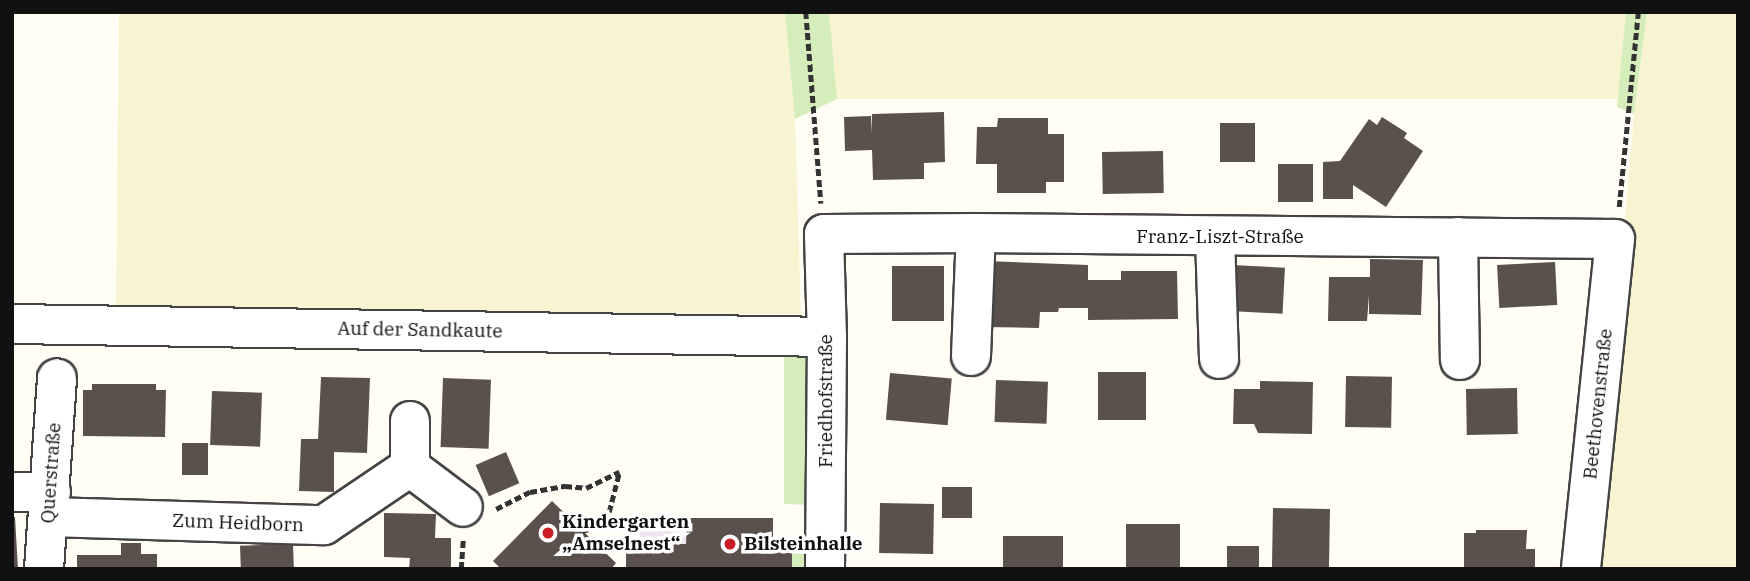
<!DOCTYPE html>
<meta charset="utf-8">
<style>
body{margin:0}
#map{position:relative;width:1750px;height:581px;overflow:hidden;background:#fffdf4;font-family:"IBM Plex Serif",serif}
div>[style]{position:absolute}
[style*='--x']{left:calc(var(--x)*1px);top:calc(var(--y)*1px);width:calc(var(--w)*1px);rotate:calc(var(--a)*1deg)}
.industrial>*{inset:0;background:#eee5ef;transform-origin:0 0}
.farmland>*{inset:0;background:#f8f4d2;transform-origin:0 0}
.green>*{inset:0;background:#d5edba;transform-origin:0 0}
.building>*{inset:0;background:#5a514c;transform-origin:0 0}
.path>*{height:4.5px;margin-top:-2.25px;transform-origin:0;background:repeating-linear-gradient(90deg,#333 0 7px,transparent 0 10.5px)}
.roads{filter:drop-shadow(2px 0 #444) drop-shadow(-2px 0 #444) drop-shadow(0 2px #444) drop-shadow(0 -2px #444)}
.minor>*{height:38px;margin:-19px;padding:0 19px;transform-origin:19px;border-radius:19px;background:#fff}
.dots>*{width:19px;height:19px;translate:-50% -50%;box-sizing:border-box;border:4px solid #fff;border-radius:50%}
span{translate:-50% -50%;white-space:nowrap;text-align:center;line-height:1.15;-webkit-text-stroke:7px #fff;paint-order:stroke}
.street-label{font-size:19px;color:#111}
.poi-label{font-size:19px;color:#111;font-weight:700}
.left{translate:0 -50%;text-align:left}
.frame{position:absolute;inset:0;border:14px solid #111;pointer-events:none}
</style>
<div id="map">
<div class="industrial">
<i style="left:640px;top:526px;width:47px;height:16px;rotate:2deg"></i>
</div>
<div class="farmland">
<i style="clip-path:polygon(119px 12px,785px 12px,795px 119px,801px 314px,116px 310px)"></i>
<i style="left:829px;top:12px;width:797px;height:87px"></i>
<i style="clip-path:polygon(1647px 12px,1738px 12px,1738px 569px,1596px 569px,1634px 114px)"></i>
</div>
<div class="green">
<i style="clip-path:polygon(785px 12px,829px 12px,837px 99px,795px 119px)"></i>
<i style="clip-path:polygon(1626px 12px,1647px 12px,1634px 114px,1617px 107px)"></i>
<i style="clip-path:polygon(784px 346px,804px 349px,813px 363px,812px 505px,784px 504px)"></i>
<i style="left:792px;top:546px;width:20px;height:23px"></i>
</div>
<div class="building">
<i style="clip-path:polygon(944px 112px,945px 162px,924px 163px,924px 179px,873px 180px,872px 150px,845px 151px,844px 117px,871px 116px,872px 133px,872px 114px)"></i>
<i style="clip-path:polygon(1382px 117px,1407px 133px,1404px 138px,1423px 151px,1386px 207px,1353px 185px,1353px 199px,1323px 199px,1323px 162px,1340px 161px,1369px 119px,1377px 125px)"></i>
<i style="clip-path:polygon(998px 118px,1048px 118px,1048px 134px,1064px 134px,1064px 182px,1046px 182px,1046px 193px,997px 193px,997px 164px,976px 164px,977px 127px,997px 127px)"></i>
<i style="left:1255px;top:123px;width:39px;height:35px;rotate:90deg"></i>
<i style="left:1163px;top:151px;width:42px;height:61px;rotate:89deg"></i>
<i style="left:1278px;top:164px;width:35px;height:38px"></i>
<i style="clip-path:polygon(1370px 259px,1423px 260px,1421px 315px,1369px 314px,1369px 295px,1367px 321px,1328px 321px,1329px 277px,1370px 277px)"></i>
<i style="clip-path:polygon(986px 261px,1088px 265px,1088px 280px,1121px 280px,1121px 271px,1177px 271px,1178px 319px,1088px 320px,1088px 308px,1059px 308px,1058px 312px,1040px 312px,1039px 328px,984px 327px)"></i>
<i style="left:1555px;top:262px;width:43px;height:58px;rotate:87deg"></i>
<i style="left:1232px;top:265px;width:53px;height:46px;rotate:3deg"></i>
<i style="left:944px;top:266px;width:55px;height:52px;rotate:90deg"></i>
<i style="left:1098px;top:372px;width:48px;height:48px"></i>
<i style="left:890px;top:373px;width:62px;height:47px;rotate:5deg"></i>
<i style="left:1346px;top:376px;width:46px;height:51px;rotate:1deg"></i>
<i style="clip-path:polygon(321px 377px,370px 378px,367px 453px,334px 452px,334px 492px,299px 491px,301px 439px,318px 439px)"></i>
<i style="left:443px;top:378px;width:48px;height:69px;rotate:2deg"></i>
<i style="left:996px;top:380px;width:52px;height:42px;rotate:2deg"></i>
<i style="clip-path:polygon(1260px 381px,1313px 382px,1312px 434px,1258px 433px,1254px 424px,1233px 424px,1234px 389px,1260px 389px)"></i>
<i style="clip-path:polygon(92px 384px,156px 384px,156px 390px,166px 390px,165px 437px,83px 436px,83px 390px,92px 390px)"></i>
<i style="left:1517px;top:388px;width:46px;height:51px;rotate:89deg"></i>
<i style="left:212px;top:391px;width:50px;height:54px;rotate:2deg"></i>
<i style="left:182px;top:443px;width:26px;height:32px"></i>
<i style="left:506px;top:452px;width:34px;height:33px;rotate:67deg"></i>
<i style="left:942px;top:487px;width:30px;height:31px"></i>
<i style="clip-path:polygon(552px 501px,616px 563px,611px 569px,501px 569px,493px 561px)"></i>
<i style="left:880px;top:503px;width:54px;height:50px;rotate:1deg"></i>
<i style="left:1273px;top:508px;width:57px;height:61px;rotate:1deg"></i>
<i style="clip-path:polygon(384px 513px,436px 514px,435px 538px,451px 538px,451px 569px,409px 569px,410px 558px,384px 557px)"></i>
<i style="clip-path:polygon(15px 517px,18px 569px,12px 569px,12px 518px)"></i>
<i style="clip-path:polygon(687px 518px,773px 518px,773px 546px,792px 546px,792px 569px,626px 569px,626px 543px,686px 544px)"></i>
<i style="left:1126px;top:524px;width:54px;height:45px"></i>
<i style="clip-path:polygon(1476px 530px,1527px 530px,1526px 549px,1535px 549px,1535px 569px,1464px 567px,1464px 533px,1476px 533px)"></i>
<i style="left:1003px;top:536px;width:60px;height:33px"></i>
<i style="clip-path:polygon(121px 543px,141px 543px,141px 554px,157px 554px,157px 569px,77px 569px,77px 555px,121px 555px)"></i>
<i style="left:293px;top:544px;width:25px;height:53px;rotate:88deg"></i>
<i style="left:1227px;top:546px;width:32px;height:23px"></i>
</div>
<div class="path">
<i style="--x:806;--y:12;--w:192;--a:85.5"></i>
<i style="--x:1619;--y:207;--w:196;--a:-84.4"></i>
<i style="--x:496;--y:509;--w:38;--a:-27"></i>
<i style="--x:530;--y:492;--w:36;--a:-10"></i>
<i style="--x:565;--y:486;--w:21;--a:5"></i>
<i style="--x:586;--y:488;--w:37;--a:-26"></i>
<i style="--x:582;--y:531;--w:14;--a:-17"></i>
<i style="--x:595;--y:527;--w:21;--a:-47"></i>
<i style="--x:609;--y:512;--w:40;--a:-75.6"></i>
<i style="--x:461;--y:569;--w:30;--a:-86"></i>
</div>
<div class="roads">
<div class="minor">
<i style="--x:1215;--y:237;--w:122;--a:88.1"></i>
<i style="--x:1458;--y:237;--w:123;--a:89.1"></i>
<i style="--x:12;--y:324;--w:815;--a:0.91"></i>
<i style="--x:971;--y:356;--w:123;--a:-87.7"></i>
<i style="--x:410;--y:467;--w:66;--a:37"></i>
<i style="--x:12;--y:492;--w:39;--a:0"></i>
<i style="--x:49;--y:517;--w:275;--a:1.7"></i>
<i style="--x:324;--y:525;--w:104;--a:-34"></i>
<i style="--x:410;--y:467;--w:46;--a:-90"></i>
<i style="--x:44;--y:569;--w:191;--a:-86.1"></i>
<i style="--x:825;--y:569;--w:232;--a:-89.5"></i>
<i style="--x:827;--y:337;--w:103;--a:-91.7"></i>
<i style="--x:824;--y:234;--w:152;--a:-0.4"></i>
<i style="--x:976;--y:233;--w:639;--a:0.54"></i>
<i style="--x:1615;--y:239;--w:332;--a:95.9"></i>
</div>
</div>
<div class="dots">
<i style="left:548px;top:533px;background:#cc1d26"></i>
<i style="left:730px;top:544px;background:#cc1d26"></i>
</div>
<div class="street-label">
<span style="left:1220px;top:237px">Franz-Liszt-Straße</span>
<span style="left:420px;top:330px;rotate:1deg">Auf der Sandkaute</span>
<span style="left:826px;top:401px;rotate:-90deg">Friedhofstraße</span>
<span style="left:1598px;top:404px;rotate:-84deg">Beethovenstraße</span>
<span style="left:51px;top:473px;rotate:-86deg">Querstraße</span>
<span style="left:238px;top:523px;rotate:2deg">Zum Heidborn</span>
</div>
<div class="poi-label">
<span class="left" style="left:562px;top:533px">Kindergarten<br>„Amselnest“</span>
<span class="left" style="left:744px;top:544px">Bilsteinhalle</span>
</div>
<div class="frame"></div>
</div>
